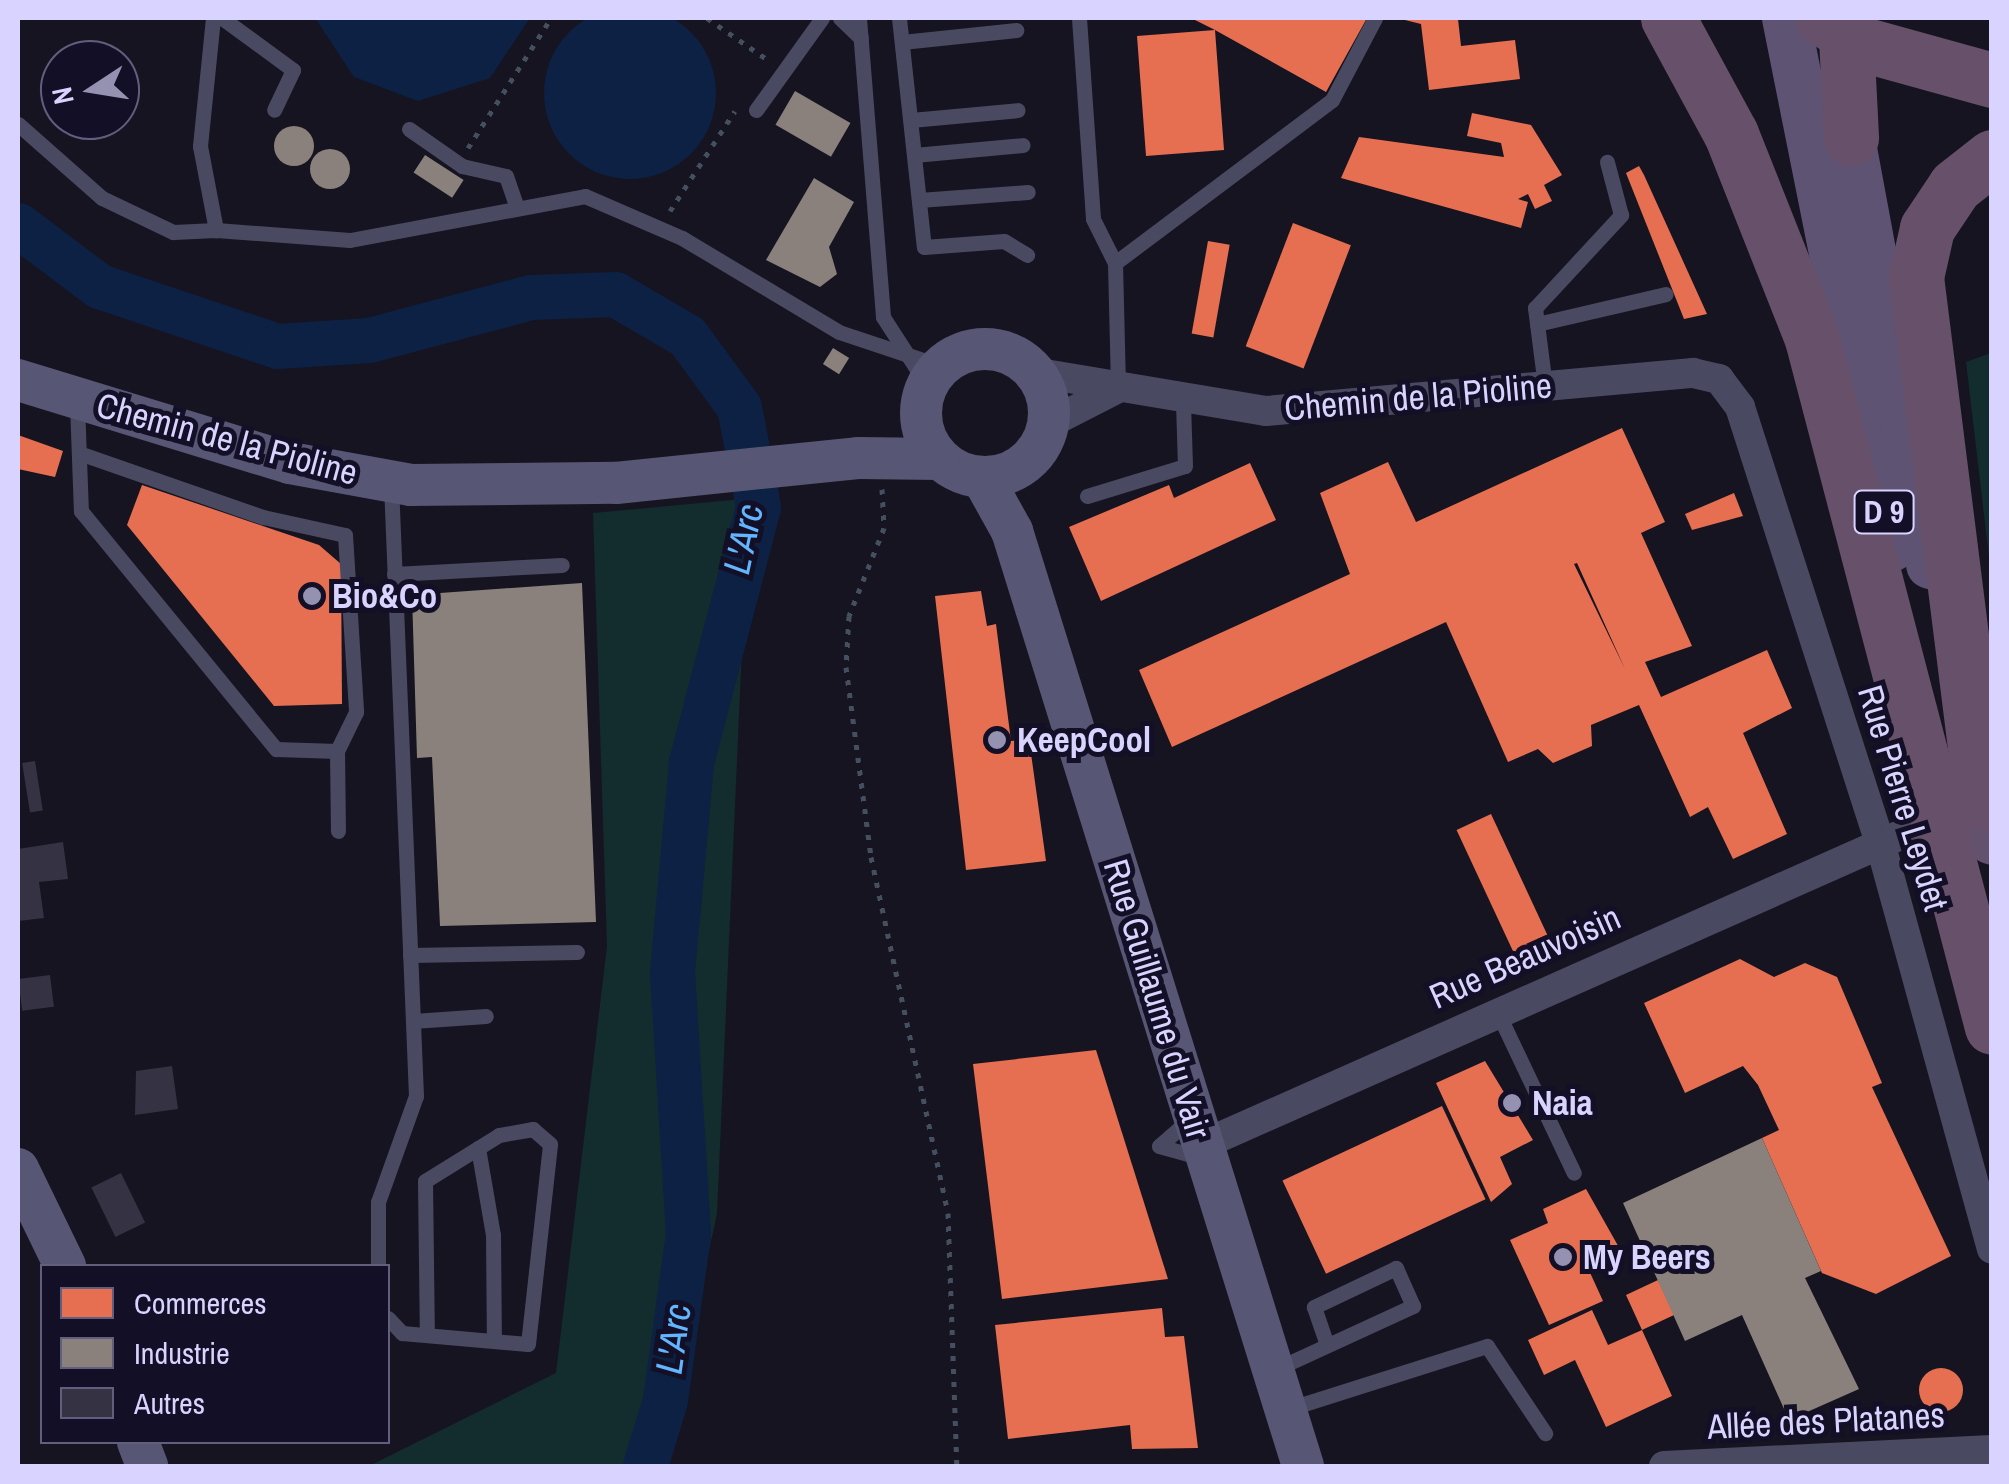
<!DOCTYPE html>
<meta charset="utf-8">
<style>
body{margin:0}
#map{position:relative;width:2009px;height:1484px;overflow:hidden;background:#161421;font-family:"Archivo Narrow",sans-serif}
div>[style]{position:absolute}
[style*='--x']{left:calc(var(--x)*1px);top:calc(var(--y)*1px);width:calc(var(--w)*1px);rotate:calc(var(--a)*1deg)}
.green>*{inset:0;background:#132c2d}
.water>*{inset:0;background:#0d2144}
.round{border-radius:50%}
.shops>*{inset:0;background:#e76f51;transform-origin:0 0}
.industry>*{inset:0;background:#8a817c;transform-origin:0 0}
.river>*{height:45px;margin:-22.5px;padding:0 22.5px;transform-origin:22.5px;border-radius:22.5px;background:#0d2144}
.building>*{inset:0;background:#343243;transform-origin:0 0}
.path>*{height:5px;margin-top:-2.5px;transform-origin:0;background:repeating-linear-gradient(90deg,#44505f 0 5px,transparent 0 13px)}
.service>*{height:15px;margin:-7.5px;padding:0 7.5px;transform-origin:7.5px;border-radius:7.5px;background:#4a4962}
.minor>*{height:30px;margin:-15px;padding:0 15px;transform-origin:15px;border-radius:15px;background:#4a4962}
.secondary>*{height:42px;margin:-21px;padding:0 21px;transform-origin:21px;border-radius:21px;background:#575674}
.secondary>.ring{margin:-21px;padding:0;box-sizing:content-box;background:none;border:42px solid #575674;border-radius:50%}
.primary>*{height:48px;margin:-24px;padding:0 24px;transform-origin:24px;border-radius:24px;background:#5e5373}
.trunk>*{height:50px;margin:-25px;padding:0 25px;transform-origin:25px;border-radius:25px;background:#62526e}
.motorway>*{height:55px;margin:-27.5px;padding:0 27.5px;transform-origin:27.5px;border-radius:27.5px;background:#67516a}
.dots>*{width:28px;height:28px;translate:-50% -50%;box-sizing:border-box;border:5px solid #130f26;border-radius:50%}
span{translate:-50% -50%;white-space:nowrap;text-align:center;line-height:1.15;-webkit-text-stroke:10px #130f26;paint-order:stroke}
.shield-label span{padding:2px 8px;background:#130f26;border:2px solid;border-radius:8px;-webkit-text-stroke-width:0}
.shield-label{font-size:32px;color:#d9d4ff;font-weight:700}
.street-label{font-size:35px;color:#d9d4ff}
.poi-label{font-size:35px;color:#d9d4ff;font-weight:700}
.left{translate:0 -50%;text-align:left}
.water-label{font-size:38px;color:#62b6ff;font-style:italic}
.frame{position:absolute;inset:0;border:20px solid #d9d4ff;pointer-events:none}
.legend{position:absolute;left:40px;top:1264px;width:350px;height:180px;box-sizing:border-box;background:#130f26;border:2px solid #625e7d;margin:0;padding:12px 18px;list-style:none;font-size:30px;color:#d9d4ff}
.legend li{display:flex;align-items:center;gap:20px;height:50px}
.legend b{width:50px;border:2px solid #625e7d}
.north{position:absolute;left:40px;top:40px;width:100px;height:100px;box-sizing:border-box;background:#130f26;border:2px solid #625e7d;border-radius:50%;rotate:258deg;font-size:28px;font-weight:700;line-height:40px;text-align:center;color:#d9d4ff}
.north::after{content:'';display:block;margin:auto;width:35px;height:45px;background:#9591b1;clip-path:polygon(50% 0,100% 100%,50% 72%,0 100%)}
</style>
<div id="map">
<div class="green">
<i style="clip-path:polygon(1991px 353px,1992px 353px,1991px 574px,1966px 362px)"></i>
<i style="clip-path:polygon(765px 497px,743px 624px,717px 1214px,661px 1466px,369px 1466px,556px 1373px,607px 946px,593px 513px)"></i>
</div>
<div class="water">
<i class="round" style="left:544px;top:7px;width:172px;height:172px"></i>
<i style="clip-path:polygon(315px 18px,530px 18px,490px 78px,418px 101px,354px 77px)"></i>
</div>
<div class="shops">
<i style="clip-path:polygon(1191px 18px,1367px 18px,1326px 92px,1215px 30px,1224px 150px,1146px 156px,1137px 36px,1215px 30px)"></i>
<i style="clip-path:polygon(1397px 18px,1458px 19px,1461px 46px,1515px 40px,1520px 79px,1429px 90px,1421px 24px)"></i>
<i style="clip-path:polygon(1472px 113px,1531px 125px,1562px 175px,1544px 185px,1552px 201px,1535px 209px,1528px 194px,1518px 199px,1528px 202px,1521px 228px,1341px 178px,1359px 137px,1504px 157px,1501px 143px,1467px 136px)"></i>
<i style="clip-path:polygon(1639px 166px,1644px 175px,1707px 314px,1684px 319px,1626px 173px)"></i>
<i style="left:1293px;top:223px;width:62px;height:132px;rotate:21deg"></i>
<i style="left:1208px;top:241px;width:22px;height:94px;rotate:10deg"></i>
<i style="clip-path:polygon(evenodd,1622px 428px,1665px 522px,1641px 533px,1692px 646px,1645px 662px,1661px 697px,1767px 650px,1792px 708px,1743px 733px,1787px 834px,1733px 859px,1708px 807px,1690px 817px,1639px 705px,1591px 725px,1592px 746px,1553px 763px,1538px 749px,1508px 762px,1446px 622px,1172px 747px,1139px 670px,1350px 574px,1320px 493px,1388px 462px,1416px 522px,1622px 428px,1577px 563px,1625px 669px,1574px 564px,1577px 563px)"></i>
<i style="clip-path:polygon(18px 435px,63px 451px,55px 477px,18px 469px)"></i>
<i style="clip-path:polygon(1250px 463px,1276px 520px,1101px 601px,1069px 527px,1169px 485px,1174px 498px)"></i>
<i style="clip-path:polygon(142px 485px,319px 545px,341px 564px,342px 704px,274px 706px,127px 525px)"></i>
<i style="clip-path:polygon(1734px 493px,1743px 516px,1692px 530px,1685px 514px)"></i>
<i style="clip-path:polygon(981px 591px,987px 626px,996px 624px,1011px 741px,1029px 739px,1046px 861px,966px 870px,935px 596px)"></i>
<i style="left:1491px;top:814px;width:140px;height:38px;rotate:65deg"></i>
<i style="clip-path:polygon(1740px 959px,1774px 977px,1805px 963px,1837px 977px,1882px 1083px,1872px 1087px,1951px 1256px,1876px 1294px,1822px 1273px,1762px 1138px,1779px 1130px,1758px 1085px,1743px 1066px,1685px 1093px,1644px 1003px)"></i>
<i style="clip-path:polygon(1096px 1050px,1168px 1279px,1002px 1299px,973px 1064px)"></i>
<i style="clip-path:polygon(1485px 1061px,1533px 1140px,1500px 1157px,1512px 1184px,1491px 1202px,1436px 1083px)"></i>
<i style="left:1442px;top:1106px;width:103px;height:176px;rotate:65deg"></i>
<i style="clip-path:polygon(1586px 1189px,1621px 1251px,1587px 1266px,1603px 1301px,1549px 1325px,1510px 1240px,1548px 1223px,1543px 1209px)"></i>
<i style="clip-path:polygon(1658px 1280px,1674px 1315px,1642px 1330px,1672px 1396px,1606px 1427px,1575px 1360px,1544px 1375px,1528px 1340px,1592px 1310px,1608px 1345px,1642px 1330px,1626px 1295px)"></i>
<i style="clip-path:polygon(1162px 1308px,1165px 1337px,1184px 1336px,1198px 1448px,1132px 1449px,1130px 1425px,1008px 1439px,995px 1325px)"></i>
<i class="round" style="left:1919px;top:1368px;width:44px;height:44px"></i>
</div>
<div class="industry">
<i style="left:795px;top:91px;width:64px;height:39px;rotate:30deg"></i>
<i class="round" style="left:274px;top:126px;width:40px;height:40px"></i>
<i class="round" style="left:310px;top:149px;width:40px;height:40px"></i>
<i style="left:425px;top:155px;width:46px;height:21px;rotate:33deg"></i>
<i style="clip-path:polygon(814px 178px,854px 202px,829px 247px,837px 274px,820px 287px,766px 260px)"></i>
<i style="left:833px;top:348px;width:19px;height:19px;rotate:32deg"></i>
<i style="clip-path:polygon(582px 583px,596px 922px,440px 926px,432px 757px,417px 758px,412px 595px)"></i>
<i style="clip-path:polygon(1762px 1138px,1821px 1271px,1805px 1278px,1859px 1389px,1789px 1420px,1742px 1315px,1685px 1341px,1623px 1203px)"></i>
</div>
<div class="river">
<i style="--x:18;--y:225;--w:101;--a:37"></i>
<i style="--x:99;--y:286;--w:188;--a:18.6"></i>
<i style="--x:277;--y:346;--w:92;--a:-3.7"></i>
<i style="--x:369;--y:340;--w:168;--a:-14.9"></i>
<i style="--x:531;--y:297;--w:84;--a:-2"></i>
<i style="--x:615;--y:294;--w:83;--a:30.3"></i>
<i style="--x:687;--y:336;--w:88;--a:53.8"></i>
<i style="--x:739;--y:407;--w:102;--a:79.2"></i>
<i style="--x:758;--y:507;--w:265;--a:104.7"></i>
<i style="--x:691;--y:763;--w:210;--a:95.2"></i>
<i style="--x:672;--y:972;--w:262;--a:86.5"></i>
<i style="--x:688;--y:1234;--w:168;--a:97.9"></i>
<i style="--x:665;--y:1400;--w:69;--a:106.9"></i>
</div>
<div class="building">
<i style="left:35px;top:761px;width:50px;height:13px;rotate:81deg"></i>
<i style="clip-path:polygon(63px 842px,68px 879px,39px 882px,44px 918px,18px 921px,18px 849px)"></i>
<i style="left:50px;top:975px;width:32px;height:32px;rotate:83deg"></i>
<i style="clip-path:polygon(172px 1066px,178px 1109px,135px 1115px,136px 1071px)"></i>
<i style="left:121px;top:1173px;width:55px;height:33px;rotate:64deg"></i>
</div>
<div class="path">
<i style="--x:707;--y:18;--w:74;--a:34.5"></i>
<i style="--x:468;--y:148;--w:154;--a:-57.4"></i>
<i style="--x:670;--y:211;--w:119;--a:-57"></i>
<i style="--x:882;--y:489;--w:39;--a:87"></i>
<i style="--x:884;--y:528;--w:95;--a:111.7"></i>
<i style="--x:849;--y:616;--w:51;--a:93.4"></i>
<i style="--x:846;--y:667;--w:192;--a:82.5"></i>
<i style="--x:871;--y:857;--w:364;--a:77.8"></i>
<i style="--x:948;--y:1213;--w:253;--a:88"></i>
</div>
<div class="service">
<i style="--x:213;--y:18;--w:129;--a:95.8"></i>
<i style="--x:200;--y:146;--w:86;--a:79.2"></i>
<i style="--x:216;--y:230;--w:134;--a:4.3"></i>
<i style="--x:350;--y:240;--w:239;--a:-10.6"></i>
<i style="--x:585;--y:196;--w:106;--a:23.4"></i>
<i style="--x:682;--y:238;--w:183;--a:30.9"></i>
<i style="--x:839;--y:332;--w:108;--a:18.4"></i>
<i style="--x:222;--y:18;--w:88;--a:36.2"></i>
<i style="--x:293;--y:70;--w:44;--a:115.4"></i>
<i style="--x:840;--y:18;--w:29;--a:44"></i>
<i style="--x:859;--y:18;--w:300;--a:85.4"></i>
<i style="--x:883;--y:317;--w:81;--a:57.1"></i>
<i style="--x:899;--y:18;--w:230;--a:83.8"></i>
<i style="--x:924;--y:247;--w:80;--a:-4.3"></i>
<i style="--x:1004;--y:241;--w:27;--a:31"></i>
<i style="--x:1079;--y:18;--w:201;--a:86"></i>
<i style="--x:1093;--y:219;--w:49;--a:63.4"></i>
<i style="--x:1115;--y:263;--w:125;--a:88.6"></i>
<i style="--x:902;--y:42;--w:115;--a:-6"></i>
<i style="--x:756;--y:110;--w:113;--a:-54.3"></i>
<i style="--x:911;--y:120;--w:107;--a:-5.3"></i>
<i style="--x:18;--y:124;--w:112;--a:41.4"></i>
<i style="--x:102;--y:198;--w:79;--a:25.6"></i>
<i style="--x:173;--y:232;--w:43;--a:-2.7"></i>
<i style="--x:409;--y:129;--w:65;--a:34.9"></i>
<i style="--x:462;--y:166;--w:45;--a:12.8"></i>
<i style="--x:506;--y:176;--w:28;--a:71"></i>
<i style="--x:914;--y:155;--w:109;--a:-5.2"></i>
<i style="--x:919;--y:200;--w:109;--a:-4.2"></i>
<i style="--x:1115;--y:263;--w:271;--a:-36.9"></i>
<i style="--x:1332;--y:100;--w:93;--a:-62.3"></i>
<i style="--x:1537;--y:324;--w:132;--a:-13.1"></i>
<i style="--x:1545;--y:386;--w:79;--a:-97.3"></i>
<i style="--x:1535;--y:308;--w:127;--a:-47.2"></i>
<i style="--x:1621;--y:215;--w:55;--a:-104.8"></i>
<i style="--x:77;--y:404;--w:107;--a:87.9"></i>
<i style="--x:81;--y:511;--w:308;--a:50.7"></i>
<i style="--x:276;--y:749;--w:61;--a:1.9"></i>
<i style="--x:79;--y:453;--w:195;--a:19.2"></i>
<i style="--x:263;--y:517;--w:84;--a:12.4"></i>
<i style="--x:345;--y:535;--w:177;--a:86.4"></i>
<i style="--x:356;--y:712;--w:43;--a:116"></i>
<i style="--x:337;--y:751;--w:80;--a:89.3"></i>
<i style="--x:1087;--y:496;--w:102;--a:-17"></i>
<i style="--x:1185;--y:466;--w:63;--a:-91.8"></i>
<i style="--x:394;--y:574;--w:168;--a:-3.1"></i>
<i style="--x:410;--y:955;--w:167;--a:-1"></i>
<i style="--x:1497;--y:1011;--w:179;--a:64.6"></i>
<i style="--x:413;--y:1021;--w:73;--a:-3.9"></i>
<i style="--x:1190;--y:1119;--w:41;--a:138.9"></i>
<i style="--x:1159;--y:1146;--w:45;--a:15.6"></i>
<i style="--x:478;--y:1148;--w:88;--a:80.2"></i>
<i style="--x:493;--y:1235;--w:106;--a:89.5"></i>
<i style="--x:378;--y:1266;--w:64;--a:-90"></i>
<i style="--x:378;--y:1202;--w:113;--a:-70.3"></i>
<i style="--x:416;--y:1096;--w:612;--a:-92.34"></i>
<i style="--x:388;--y:1318;--w:21;--a:47"></i>
<i style="--x:402;--y:1333;--w:126;--a:5"></i>
<i style="--x:528;--y:1344;--w:201;--a:-83.7"></i>
<i style="--x:550;--y:1144;--w:23;--a:-139"></i>
<i style="--x:533;--y:1129;--w:35;--a:170"></i>
<i style="--x:499;--y:1135;--w:87;--a:148.1"></i>
<i style="--x:425;--y:1181;--w:154;--a:89.3"></i>
<i style="--x:1276;--y:1369;--w:151;--a:-24.7"></i>
<i style="--x:1413;--y:1306;--w:42;--a:-114.1"></i>
<i style="--x:1396;--y:1268;--w:91;--a:154.6"></i>
<i style="--x:1314;--y:1307;--w:40;--a:71.1"></i>
<i style="--x:1288;--y:1409;--w:209;--a:-17.6"></i>
<i style="--x:1487;--y:1346;--w:105;--a:56.3"></i>
</div>
<div class="minor">
<i style="--x:1033;--y:372;--w:236;--a:9.5"></i>
<i style="--x:1266;--y:411;--w:429;--a:-5.1"></i>
<i style="--x:1693;--y:373;--w:27;--a:13"></i>
<i style="--x:1719;--y:379;--w:35;--a:53"></i>
<i style="--x:1740;--y:407;--w:454;--a:72.2"></i>
<i style="--x:1879;--y:839;--w:425;--a:74.6"></i>
<i style="--x:1048;--y:424;--w:79;--a:-27.2"></i>
<i style="--x:1202;--y:1145;--w:777;--a:-23.93"></i>
<i style="--x:1664;--y:1466;--w:328;--a:-2.8"></i>
</div>
<div class="secondary">
<i class="ring" style="left:921px;top:349px;width:86px;height:86px"></i>
<i style="--x:18;--y:380;--w:284;--a:17"></i>
<i style="--x:290;--y:463;--w:123;--a:10.3"></i>
<i style="--x:411;--y:485;--w:205;--a:-0.6"></i>
<i style="--x:616;--y:483;--w:243;--a:-5.9"></i>
<i style="--x:858;--y:458;--w:81;--a:0.7"></i>
<i style="--x:982;--y:477;--w:62;--a:60.9"></i>
<i style="--x:1012;--y:531;--w:979;--a:72.71"></i>
<i style="--x:18;--y:1169;--w:108;--a:64.1"></i>
<i style="--x:138;--y:1442;--w:26;--a:69"></i>
</div>
<div class="primary">
<i style="--x:1786;--y:18;--w:540;--a:78.69"></i>
<i style="--x:1844;--y:100;--w:473;--a:79.5"></i>
</div>
<div class="trunk">
<i style="--x:1982;--y:803;--w:38;--a:75"></i>
</div>
<div class="motorway">
<i style="--x:1668;--y:18;--w:132;--a:61.5"></i>
<i style="--x:1731;--y:134;--w:220;--a:68.4"></i>
<i style="--x:1812;--y:339;--w:711;--a:75.34"></i>
<i style="--x:1823;--y:18;--w:47;--a:33.7"></i>
<i style="--x:1862;--y:44;--w:135;--a:15.5"></i>
<i style="--x:1845;--y:18;--w:120;--a:87.1"></i>
<i style="--x:1982;--y:803;--w:530;--a:-97.15"></i>
<i style="--x:1916;--y:277;--w:50;--a:-77.3"></i>
<i style="--x:1927;--y:228;--w:50;--a:-56.3"></i>
<i style="--x:1955;--y:186;--w:47;--a:-38.1"></i>
</div>
<div class="dots">
<i style="left:312px;top:596px;background:#9591b1"></i>
<i style="left:997px;top:740px;background:#9591b1"></i>
<i style="left:1512px;top:1103px;background:#9591b1"></i>
<i style="left:1563px;top:1257px;background:#9591b1"></i>
</div>
<div class="shield-label">
<span style="left:1884px;top:512px">D 9</span>
</div>
<div class="street-label">
<span style="left:1418px;top:397px;rotate:-5deg">Chemin de la Pioline</span>
<span style="left:227px;top:439px;rotate:15deg">Chemin de la Pioline</span>
<span style="left:1903px;top:798px;rotate:73deg">Rue Pierre Leydet</span>
<span style="left:1525px;top:957px;rotate:-24deg">Rue Beauvoisin</span>
<span style="left:1157px;top:999px;rotate:73deg">Rue Guillaume du Vair</span>
<span style="left:1826px;top:1421px;rotate:-3deg">Allée des Platanes</span>
</div>
<div class="poi-label">
<span class="left" style="left:332px;top:596px">Bio&amp;Co</span>
<span class="left" style="left:1017px;top:740px">KeepCool</span>
<span class="left" style="left:1532px;top:1103px">Naia</span>
<span class="left" style="left:1583px;top:1257px">My Beers</span>
</div>
<div class="water-label">
<span style="left:743px;top:539px;rotate:-78deg">L'Arc</span>
<span style="left:673px;top:1339px;rotate:-82deg">L'Arc</span>
</div>
<div class="frame"></div>
<ul class="legend">
<li><b style="height:28px;background:#e76f51"></b>Commerces</li>
<li><b style="height:28px;background:#8a817c"></b>Industrie</li>
<li><b style="height:28px;background:#343243"></b>Autres</li>
</ul>
<div class="north">N</div>
</div>
